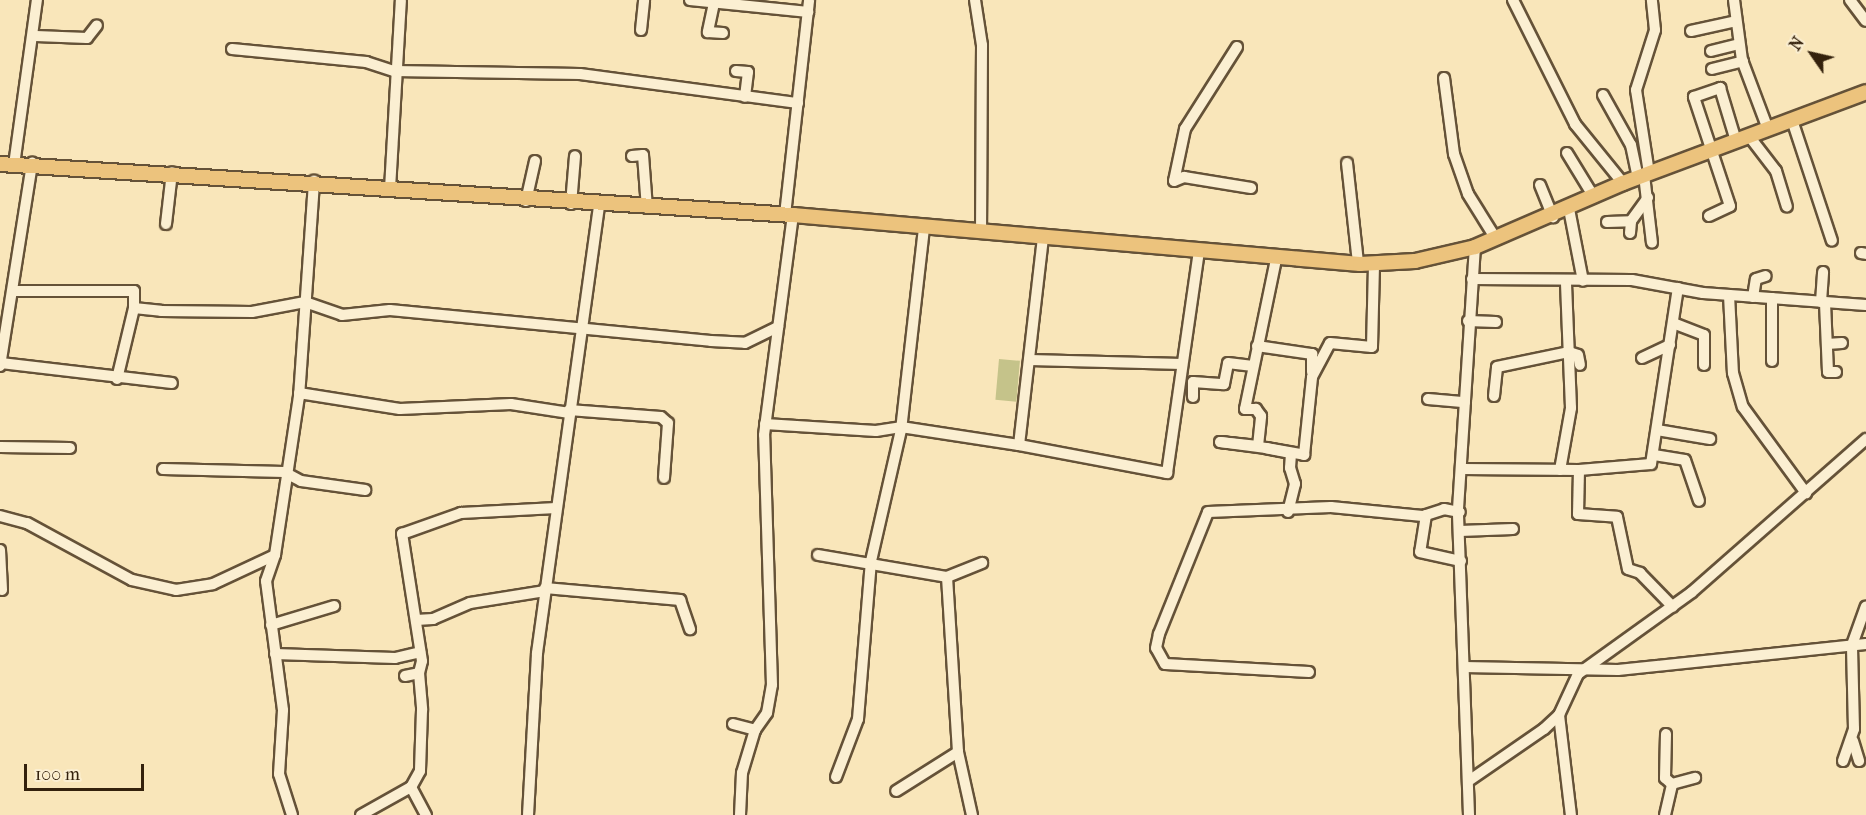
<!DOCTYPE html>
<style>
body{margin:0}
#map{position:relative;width:1866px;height:815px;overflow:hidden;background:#f9e6ba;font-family:"IM FELL French Canon",serif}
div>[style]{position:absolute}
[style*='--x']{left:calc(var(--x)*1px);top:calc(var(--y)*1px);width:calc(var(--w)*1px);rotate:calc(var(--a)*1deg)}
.green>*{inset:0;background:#c5c38a;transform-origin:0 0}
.roads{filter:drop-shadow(2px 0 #655238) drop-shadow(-2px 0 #655238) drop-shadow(0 2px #655238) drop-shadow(0 -2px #655238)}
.minor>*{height:10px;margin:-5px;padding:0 5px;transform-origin:5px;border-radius:5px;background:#fbefd2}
.major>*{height:14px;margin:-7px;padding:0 7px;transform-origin:7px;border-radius:7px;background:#ecc37d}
span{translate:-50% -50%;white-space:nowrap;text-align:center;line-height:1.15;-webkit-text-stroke:4.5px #fbefd2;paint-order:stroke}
.north{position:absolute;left:1782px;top:24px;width:60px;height:60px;-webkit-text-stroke:4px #fbefd2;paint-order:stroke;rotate:304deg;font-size:16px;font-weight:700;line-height:24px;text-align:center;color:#34210c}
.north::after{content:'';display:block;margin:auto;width:21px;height:27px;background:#34210c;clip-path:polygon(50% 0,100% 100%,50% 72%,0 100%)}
.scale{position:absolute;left:24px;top:764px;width:120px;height:27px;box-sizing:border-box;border:3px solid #34210c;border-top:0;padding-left:8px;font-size:18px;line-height:21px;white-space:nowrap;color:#34210c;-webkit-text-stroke:4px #fbefd2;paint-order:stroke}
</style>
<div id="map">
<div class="green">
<i style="left:999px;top:359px;width:21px;height:41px;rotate:5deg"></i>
</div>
<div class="roads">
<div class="minor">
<i style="--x:690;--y:0;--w:119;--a:5.8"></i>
<i style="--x:975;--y:0;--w:46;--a:81.2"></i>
<i style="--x:982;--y:45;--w:187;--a:90.3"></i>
<i style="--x:1513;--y:0;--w:139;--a:63.4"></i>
<i style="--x:1575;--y:124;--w:76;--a:50.9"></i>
<i style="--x:1734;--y:0;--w:61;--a:82.4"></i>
<i style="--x:1742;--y:60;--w:74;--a:69.4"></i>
<i style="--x:1850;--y:0;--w:26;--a:53"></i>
<i style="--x:714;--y:3;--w:30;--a:102"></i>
<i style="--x:708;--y:32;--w:15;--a:4"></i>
<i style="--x:641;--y:30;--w:30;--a:-84"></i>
<i style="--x:1691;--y:31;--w:46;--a:-12.5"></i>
<i style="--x:36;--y:36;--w:51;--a:2.2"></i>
<i style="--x:87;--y:38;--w:16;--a:-52"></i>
<i style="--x:1237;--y:47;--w:97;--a:122.4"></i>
<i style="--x:1185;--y:129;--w:53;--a:101.9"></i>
<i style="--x:1174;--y:181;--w:11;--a:-22"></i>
<i style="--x:1184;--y:177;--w:68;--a:9.3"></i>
<i style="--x:232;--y:49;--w:135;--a:5.5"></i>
<i style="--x:366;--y:62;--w:29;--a:18"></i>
<i style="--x:394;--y:71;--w:186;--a:0.9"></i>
<i style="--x:580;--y:74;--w:220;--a:7.6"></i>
<i style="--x:1711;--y:51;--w:29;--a:-14"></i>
<i style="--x:1712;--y:69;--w:32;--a:-14"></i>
<i style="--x:736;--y:71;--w:12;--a:5"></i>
<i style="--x:748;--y:72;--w:25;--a:97"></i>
<i style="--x:1444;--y:78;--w:77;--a:82.5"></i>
<i style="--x:1454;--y:154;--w:42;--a:70.7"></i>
<i style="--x:1468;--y:194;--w:53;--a:58.1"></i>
<i style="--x:1603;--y:95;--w:57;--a:60.8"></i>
<i style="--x:1631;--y:145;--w:34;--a:78"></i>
<i style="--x:1792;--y:120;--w:127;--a:71.7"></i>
<i style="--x:1749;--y:136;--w:44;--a:52.4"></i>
<i style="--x:1776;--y:171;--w:37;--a:73"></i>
<i style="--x:1567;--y:153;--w:52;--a:58.5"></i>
<i style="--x:632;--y:156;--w:11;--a:-5"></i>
<i style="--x:643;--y:155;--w:53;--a:85.7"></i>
<i style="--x:1347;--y:163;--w:101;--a:83.7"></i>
<i style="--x:14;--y:165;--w:167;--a:-82.1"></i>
<i style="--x:1649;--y:173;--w:84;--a:-98.9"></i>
<i style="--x:1636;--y:90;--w:63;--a:-72.4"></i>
<i style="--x:1655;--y:30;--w:30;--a:-96"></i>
<i style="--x:1644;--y:175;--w:68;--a:83.3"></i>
<i style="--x:1540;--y:185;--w:35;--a:68"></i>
<i style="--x:390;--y:189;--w:189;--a:-86.7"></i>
<i style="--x:526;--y:201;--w:41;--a:-77.3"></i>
<i style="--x:571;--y:204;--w:48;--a:-85.2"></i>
<i style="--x:1569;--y:209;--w:73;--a:79"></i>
<i style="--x:785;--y:215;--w:216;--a:-83.6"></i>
<i style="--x:1709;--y:216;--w:23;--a:-25"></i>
<i style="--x:1730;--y:206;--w:115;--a:-108.3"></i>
<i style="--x:1694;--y:97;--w:28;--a:-19"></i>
<i style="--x:1720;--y:88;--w:55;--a:73.2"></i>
<i style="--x:1607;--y:222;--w:24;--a:-2"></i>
<i style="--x:1631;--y:221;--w:29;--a:-54"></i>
<i style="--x:166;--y:224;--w:52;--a:-83.4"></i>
<i style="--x:1630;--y:233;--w:12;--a:-85"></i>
<i style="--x:1861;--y:253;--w:5;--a:11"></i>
<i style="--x:1472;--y:279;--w:160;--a:0.4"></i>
<i style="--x:1632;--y:280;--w:72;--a:10.4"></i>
<i style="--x:1703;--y:293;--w:163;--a:4.2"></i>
<i style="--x:14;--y:291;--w:120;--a:0"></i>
<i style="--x:134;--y:291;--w:17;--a:90"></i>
<i style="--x:134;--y:308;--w:27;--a:6"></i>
<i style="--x:161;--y:311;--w:91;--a:0.6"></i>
<i style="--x:252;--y:312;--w:54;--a:-10.7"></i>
<i style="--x:305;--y:302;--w:39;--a:19"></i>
<i style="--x:342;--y:315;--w:48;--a:-5.9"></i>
<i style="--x:390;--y:310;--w:322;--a:5.5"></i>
<i style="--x:711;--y:341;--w:34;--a:3"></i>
<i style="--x:745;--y:343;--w:37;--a:-26"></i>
<i style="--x:1729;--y:295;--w:78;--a:87.1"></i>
<i style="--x:1733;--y:373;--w:35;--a:74"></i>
<i style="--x:1743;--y:407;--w:107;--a:53.8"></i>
<i style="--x:1753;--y:297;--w:18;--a:-81"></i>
<i style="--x:1756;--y:279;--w:10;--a:-17"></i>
<i style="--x:1821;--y:302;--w:30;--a:-86"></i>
<i style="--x:1825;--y:303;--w:69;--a:87.5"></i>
<i style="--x:1828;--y:372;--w:8;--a:0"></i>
<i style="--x:1468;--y:321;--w:28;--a:2"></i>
<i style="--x:1673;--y:323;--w:33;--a:21"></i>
<i style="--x:1704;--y:335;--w:30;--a:90"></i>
<i style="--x:1827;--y:344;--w:15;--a:-4"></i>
<i style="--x:1257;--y:346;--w:56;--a:8.3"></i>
<i style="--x:1312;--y:354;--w:18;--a:90"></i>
<i style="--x:1642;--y:358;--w:31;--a:-25"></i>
<i style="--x:1030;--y:360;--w:152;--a:1.5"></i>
<i style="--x:1772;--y:361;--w:63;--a:-90"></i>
<i style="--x:1;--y:363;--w:172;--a:6.7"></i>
<i style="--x:0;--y:366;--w:206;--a:-81"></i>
<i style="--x:117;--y:379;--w:73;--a:-76.5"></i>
<i style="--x:299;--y:393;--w:102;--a:9"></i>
<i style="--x:400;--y:409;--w:111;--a:-2.6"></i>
<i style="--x:511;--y:404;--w:59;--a:8.8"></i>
<i style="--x:1494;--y:396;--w:29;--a:-84"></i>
<i style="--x:1497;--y:367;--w:74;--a:-11.8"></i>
<i style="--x:1569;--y:352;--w:9;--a:18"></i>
<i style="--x:1578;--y:355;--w:10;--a:79"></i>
<i style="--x:1193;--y:397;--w:15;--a:-90"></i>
<i style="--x:1193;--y:382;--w:31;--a:4"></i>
<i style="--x:1224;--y:384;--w:21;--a:-79"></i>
<i style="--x:1228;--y:363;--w:25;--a:7"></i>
<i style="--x:1428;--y:399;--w:37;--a:5"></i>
<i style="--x:569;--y:410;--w:92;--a:4.4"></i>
<i style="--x:661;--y:417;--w:9;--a:41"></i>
<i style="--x:668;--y:423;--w:55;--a:94.2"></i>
<i style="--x:765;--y:424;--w:111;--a:3.6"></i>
<i style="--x:876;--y:431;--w:25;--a:-9"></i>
<i style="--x:901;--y:427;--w:119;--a:8.7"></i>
<i style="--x:1019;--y:445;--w:208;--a:-83.4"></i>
<i style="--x:1657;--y:430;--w:54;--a:9.6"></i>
<i style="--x:1019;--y:445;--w:151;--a:10.7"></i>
<i style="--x:1167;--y:473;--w:223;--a:-81.8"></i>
<i style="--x:0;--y:447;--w:70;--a:0.8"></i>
<i style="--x:1266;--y:448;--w:46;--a:-172.6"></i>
<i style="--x:1220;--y:442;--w:38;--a:6"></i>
<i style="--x:1258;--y:446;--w:30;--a:-84"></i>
<i style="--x:1261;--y:416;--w:9;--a:-126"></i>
<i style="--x:1256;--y:409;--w:11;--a:180"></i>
<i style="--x:1245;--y:409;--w:153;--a:-78.3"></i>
<i style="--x:1654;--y:455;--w:31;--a:9"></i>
<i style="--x:1685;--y:460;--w:43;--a:71.1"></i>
<i style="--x:163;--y:469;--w:121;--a:1.4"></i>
<i style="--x:284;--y:472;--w:19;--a:28"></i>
<i style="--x:301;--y:481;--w:65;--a:8"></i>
<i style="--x:1463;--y:469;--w:116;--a:0.5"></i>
<i style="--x:1579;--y:470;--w:72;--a:-4.8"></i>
<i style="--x:1651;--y:464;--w:178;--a:-81.3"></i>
<i style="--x:1560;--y:470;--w:63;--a:-79.9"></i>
<i style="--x:1571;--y:408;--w:127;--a:-92.3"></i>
<i style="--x:1579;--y:470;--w:44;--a:91.3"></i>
<i style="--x:1578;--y:514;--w:39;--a:4"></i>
<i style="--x:1617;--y:517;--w:53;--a:78.1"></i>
<i style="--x:1628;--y:569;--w:13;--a:18"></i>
<i style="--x:1640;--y:573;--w:47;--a:45.9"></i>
<i style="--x:1288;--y:512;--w:29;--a:-76"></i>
<i style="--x:1295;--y:484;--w:17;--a:-107"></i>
<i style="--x:1290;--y:468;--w:15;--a:-86"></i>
<i style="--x:1291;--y:453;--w:25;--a:-169"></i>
<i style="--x:1266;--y:448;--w:39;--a:10"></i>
<i style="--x:1304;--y:455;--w:78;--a:-84.1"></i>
<i style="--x:1312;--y:377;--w:38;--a:-62"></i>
<i style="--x:1330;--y:343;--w:42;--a:5.4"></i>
<i style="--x:1372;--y:347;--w:84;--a:-88.6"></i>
<i style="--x:1426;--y:515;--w:37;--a:99"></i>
<i style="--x:1420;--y:552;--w:42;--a:12.4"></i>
<i style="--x:0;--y:516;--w:28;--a:15"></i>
<i style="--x:27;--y:523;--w:119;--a:28.5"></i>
<i style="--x:132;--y:580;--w:45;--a:12.8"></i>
<i style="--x:176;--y:590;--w:37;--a:-9"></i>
<i style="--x:213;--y:584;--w:68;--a:-25.1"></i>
<i style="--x:1460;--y:531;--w:53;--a:-2.2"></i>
<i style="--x:0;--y:550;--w:40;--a:87.1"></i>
<i style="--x:818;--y:555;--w:131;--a:9.7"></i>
<i style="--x:947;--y:577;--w:175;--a:86.4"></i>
<i style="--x:958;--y:752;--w:73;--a:147.8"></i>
<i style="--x:947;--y:577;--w:38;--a:-22"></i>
<i style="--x:545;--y:588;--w:136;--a:5.1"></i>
<i style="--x:680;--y:600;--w:31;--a:71"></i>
<i style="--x:416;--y:620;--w:17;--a:-3"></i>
<i style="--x:433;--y:619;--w:40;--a:-23.4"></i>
<i style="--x:470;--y:603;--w:76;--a:-9.1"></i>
<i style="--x:271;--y:625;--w:66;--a:-16.8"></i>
<i style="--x:275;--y:654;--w:120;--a:1.9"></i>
<i style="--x:395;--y:658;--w:26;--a:-13"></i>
<i style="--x:1464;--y:667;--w:154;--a:1.1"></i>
<i style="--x:1618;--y:670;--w:249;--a:-6"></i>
<i style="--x:1309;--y:672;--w:144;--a:-176.8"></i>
<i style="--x:1165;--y:664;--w:18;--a:-119"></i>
<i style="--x:1156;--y:648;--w:14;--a:-78"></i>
<i style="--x:1159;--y:634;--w:131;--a:-68.1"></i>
<i style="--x:1208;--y:512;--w:123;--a:-2.3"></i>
<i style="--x:1331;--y:507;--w:92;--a:5.6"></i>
<i style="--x:1423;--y:516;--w:22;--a:-18"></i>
<i style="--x:1444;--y:509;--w:16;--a:11"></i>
<i style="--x:419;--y:673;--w:12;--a:-76"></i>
<i style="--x:422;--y:661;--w:129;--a:-98.9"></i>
<i style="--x:402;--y:534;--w:63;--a:-19.6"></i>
<i style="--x:461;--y:513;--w:95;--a:-3"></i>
<i style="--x:405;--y:676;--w:14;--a:-12"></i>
<i style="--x:419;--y:673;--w:37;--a:85"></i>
<i style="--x:422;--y:710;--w:61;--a:91.9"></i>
<i style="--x:420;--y:771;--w:18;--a:119"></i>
<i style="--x:1559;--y:715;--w:101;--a:83.2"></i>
<i style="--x:733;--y:724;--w:23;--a:15"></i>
<i style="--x:1666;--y:734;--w:44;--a:91.3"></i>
<i style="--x:1665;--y:778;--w:9;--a:41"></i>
<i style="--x:1853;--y:741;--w:21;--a:73"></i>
<i style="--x:958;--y:752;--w:65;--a:77.5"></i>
<i style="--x:1843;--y:761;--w:34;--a:-71"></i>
<i style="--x:1854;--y:729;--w:84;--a:-91.4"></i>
<i style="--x:1852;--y:645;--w:41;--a:-70.3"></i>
<i style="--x:836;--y:777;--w:62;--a:-69.2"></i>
<i style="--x:858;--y:719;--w:159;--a:-85.3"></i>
<i style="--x:871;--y:561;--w:134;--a:-77.1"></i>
<i style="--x:901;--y:430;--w:204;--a:-83.5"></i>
<i style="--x:1470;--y:780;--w:90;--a:-34.6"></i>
<i style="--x:1544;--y:729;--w:21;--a:-43"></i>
<i style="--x:1559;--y:715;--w:45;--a:-65.1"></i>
<i style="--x:1578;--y:674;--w:140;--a:-35.7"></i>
<i style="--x:1692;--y:592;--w:232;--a:-41.3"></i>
<i style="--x:292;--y:815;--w:43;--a:-107.6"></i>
<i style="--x:279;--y:774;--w:64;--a:-86.4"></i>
<i style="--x:283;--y:710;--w:130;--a:-97.5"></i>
<i style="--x:266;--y:581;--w:28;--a:-71"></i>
<i style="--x:275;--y:555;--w:160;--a:-81.4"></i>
<i style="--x:299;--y:397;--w:217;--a:-86"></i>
<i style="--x:361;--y:815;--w:57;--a:-29.2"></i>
<i style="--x:411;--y:787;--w:32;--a:62"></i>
<i style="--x:528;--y:815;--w:162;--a:-86.8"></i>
<i style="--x:537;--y:653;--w:451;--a:-82.1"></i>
<i style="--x:740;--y:815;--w:42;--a:-87.3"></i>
<i style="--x:742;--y:773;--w:45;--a:-73.2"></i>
<i style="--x:755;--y:730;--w:21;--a:-55"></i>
<i style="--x:767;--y:713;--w:28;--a:-80"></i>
<i style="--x:772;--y:685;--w:250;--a:-91.8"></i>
<i style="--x:764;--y:435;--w:222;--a:-82.5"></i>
<i style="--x:1469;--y:815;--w:306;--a:-92.1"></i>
<i style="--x:1458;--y:509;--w:263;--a:-86.3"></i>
<i style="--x:1665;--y:815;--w:32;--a:-77"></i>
<i style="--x:1672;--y:784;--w:24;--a:-15"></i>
</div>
<div class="major">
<i style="--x:0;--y:164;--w:795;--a:3.68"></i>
<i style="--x:793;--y:215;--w:569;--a:4.94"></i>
<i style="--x:1360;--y:264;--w:55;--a:-3.1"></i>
<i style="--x:1415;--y:261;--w:62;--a:-13.1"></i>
<i style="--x:1475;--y:247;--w:161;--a:-23.4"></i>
<i style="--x:1623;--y:183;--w:259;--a:-20.5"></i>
</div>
</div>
<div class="north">N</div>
<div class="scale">100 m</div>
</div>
